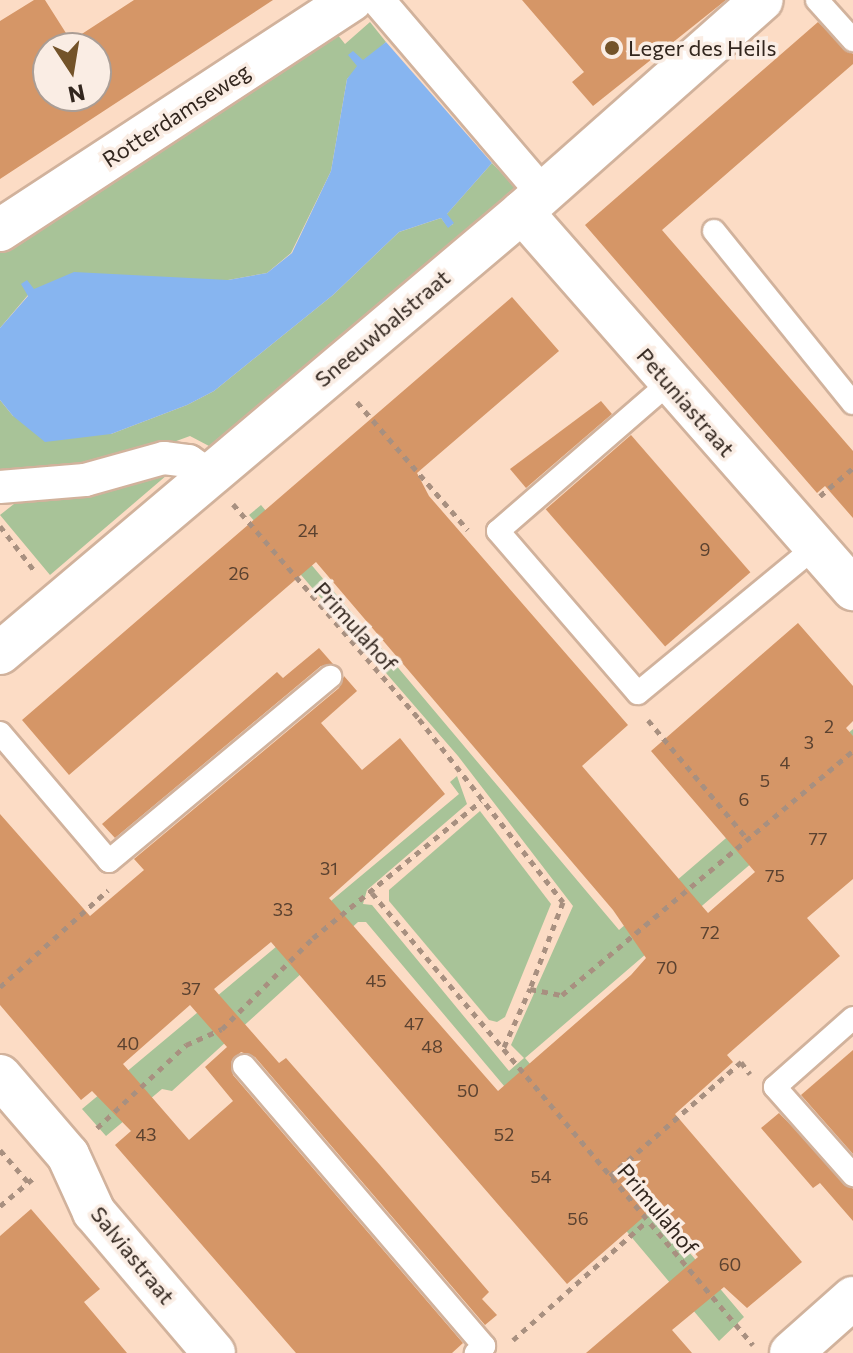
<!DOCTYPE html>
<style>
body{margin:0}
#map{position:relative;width:853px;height:1353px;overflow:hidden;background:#fcdcc5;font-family:Commissioner,sans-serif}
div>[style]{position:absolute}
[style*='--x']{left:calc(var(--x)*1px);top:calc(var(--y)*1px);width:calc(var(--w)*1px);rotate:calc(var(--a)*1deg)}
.green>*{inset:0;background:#a8c398}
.water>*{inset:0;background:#87b5f0}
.building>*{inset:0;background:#d59667;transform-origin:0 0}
.path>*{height:5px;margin-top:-2.5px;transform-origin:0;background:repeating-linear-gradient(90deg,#a89080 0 6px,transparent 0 12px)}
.roads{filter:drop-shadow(2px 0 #d1b29c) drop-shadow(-2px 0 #d1b29c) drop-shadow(0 2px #d1b29c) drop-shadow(0 -2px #d1b29c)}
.service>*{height:22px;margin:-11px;padding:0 11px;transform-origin:11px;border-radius:11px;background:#fff}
.pedestrian>*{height:32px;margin:-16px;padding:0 16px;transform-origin:16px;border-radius:16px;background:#fff}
.minor>*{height:42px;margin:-21px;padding:0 21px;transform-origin:21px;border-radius:21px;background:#fff}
.dots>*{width:22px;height:22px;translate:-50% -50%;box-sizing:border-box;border:4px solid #faede4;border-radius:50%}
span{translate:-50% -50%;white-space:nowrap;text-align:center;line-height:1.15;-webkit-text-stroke:7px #faede4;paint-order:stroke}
.number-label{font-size:18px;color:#5b4230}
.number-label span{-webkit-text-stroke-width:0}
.poi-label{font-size:22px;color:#32261e}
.left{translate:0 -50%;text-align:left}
.street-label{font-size:22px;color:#32261e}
.north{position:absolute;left:32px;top:32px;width:80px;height:80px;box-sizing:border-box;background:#faede4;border:2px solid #aa9d95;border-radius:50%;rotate:168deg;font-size:22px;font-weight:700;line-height:32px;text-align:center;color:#32261e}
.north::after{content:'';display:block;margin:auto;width:28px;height:36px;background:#735329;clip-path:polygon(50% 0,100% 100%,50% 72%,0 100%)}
</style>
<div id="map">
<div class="green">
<i style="clip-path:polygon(370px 22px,386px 42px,347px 79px,331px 171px,291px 253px,267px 273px,228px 280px,28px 295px,0 328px,0 248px,333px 29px,345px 44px)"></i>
<i style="clip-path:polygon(492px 163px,518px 190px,209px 446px,190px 436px,119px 462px,0 472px,0 400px,13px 416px,111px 434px,187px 405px,214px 391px,333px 295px,399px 232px,441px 218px,448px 227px,453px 224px,446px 215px)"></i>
<i style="clip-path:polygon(167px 475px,50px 575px,0 515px,24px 496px,85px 498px)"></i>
<i style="clip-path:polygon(261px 505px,619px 930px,853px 729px,853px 776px,525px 1058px,744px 1317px,719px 1341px,366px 922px,358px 922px,172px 1091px,162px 1089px,106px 1136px,82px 1109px,459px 794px,450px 782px,457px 776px,467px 804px,367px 890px,363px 904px,372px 905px,509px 1071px,524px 1058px,511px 1045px,573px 906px,458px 756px,249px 515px)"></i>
<i style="clip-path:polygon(480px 811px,551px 904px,505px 1017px,497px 1022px,489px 1020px,389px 901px,389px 890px)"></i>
</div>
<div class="water">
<i style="clip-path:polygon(386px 42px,492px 163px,447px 214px,454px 223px,448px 228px,441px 218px,399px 232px,333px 295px,214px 391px,187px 405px,111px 434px,45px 442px,13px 416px,0 400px,0 328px,28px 296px,21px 284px,27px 280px,34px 289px,74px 272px,228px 280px,267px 273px,292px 253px,331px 171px,347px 79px,357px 66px,348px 55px,353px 51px,363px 60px)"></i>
</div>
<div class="building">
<i style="clip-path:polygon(evenodd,34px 0,45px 0,71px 41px,134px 0,273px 0,0 179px,0 21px,34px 0,48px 48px,96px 48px,96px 96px,48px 96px,48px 48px)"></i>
<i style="clip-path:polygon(522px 0,726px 0,593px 106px,572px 82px,584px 72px)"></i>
<i style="clip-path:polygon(818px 22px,853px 54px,853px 64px,662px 230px,853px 451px,853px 518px,825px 486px,817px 493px,585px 225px)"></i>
<i style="clip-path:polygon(evenodd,512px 297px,559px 351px,417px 473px,429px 496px,628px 725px,582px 766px,708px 913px,755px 872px,651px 751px,798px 623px,853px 686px,853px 721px,846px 728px,853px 736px,853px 879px,807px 918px,840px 956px,727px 1055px,733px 1062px,675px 1114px,802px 1262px,747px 1308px,724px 1287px,672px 1330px,692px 1353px,586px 1353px,698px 1257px,655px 1207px,567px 1284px,271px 942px,214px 989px,279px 1063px,286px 1058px,380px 1165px,489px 1292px,482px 1299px,497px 1315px,485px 1325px,255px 1057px,241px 1052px,231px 1062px,233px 1075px,463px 1343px,452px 1353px,296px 1353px,115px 1145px,131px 1131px,92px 1091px,81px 1100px,0 1005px,0 814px,90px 916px,144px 870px,134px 859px,339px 688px,344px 676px,357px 691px,321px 723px,362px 770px,400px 738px,445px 794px,329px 898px,498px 1091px,631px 975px,646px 958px,613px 910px,316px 562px,69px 775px,22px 720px,512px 297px,190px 1005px,227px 1047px,205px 1067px,233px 1101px,189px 1140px,123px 1064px,190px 1005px)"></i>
<i style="clip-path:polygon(601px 401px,612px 414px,526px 488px,510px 469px)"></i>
<i style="left:631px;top:435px;width:182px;height:113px;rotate:49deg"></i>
<i style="clip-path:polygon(319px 648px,333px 664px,321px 666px,115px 838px,102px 824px,277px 672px,283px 678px)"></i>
<i style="clip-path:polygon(853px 1050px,853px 1154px,801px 1095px)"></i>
<i style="clip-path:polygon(779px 1113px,853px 1189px,853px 1221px,820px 1183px,813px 1188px,761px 1128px)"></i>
<i style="clip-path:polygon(31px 1209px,100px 1289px,84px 1302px,127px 1353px,0 1353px,0 1236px)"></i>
</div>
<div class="path">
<i style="--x:357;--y:402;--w:169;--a:49.1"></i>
<i style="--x:820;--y:496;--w:43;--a:-40.3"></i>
<i style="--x:233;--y:504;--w:284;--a:49.1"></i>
<i style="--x:419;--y:719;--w:233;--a:51.8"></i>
<i style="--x:563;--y:902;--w:93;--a:110.8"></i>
<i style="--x:0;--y:526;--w:59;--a:52.5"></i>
<i style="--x:648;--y:720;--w:151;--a:50.1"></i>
<i style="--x:372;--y:893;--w:591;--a:49.87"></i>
<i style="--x:0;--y:987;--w:145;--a:-41.9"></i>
<i style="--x:504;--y:1047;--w:64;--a:-65.9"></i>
<i style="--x:530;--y:989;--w:33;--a:11"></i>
<i style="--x:562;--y:995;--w:380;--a:-40"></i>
<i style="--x:97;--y:1128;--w:122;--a:-43"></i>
<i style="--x:186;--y:1045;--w:39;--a:-24"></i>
<i style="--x:222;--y:1029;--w:129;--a:-45"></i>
<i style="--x:313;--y:938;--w:217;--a:-39.2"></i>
<i style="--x:0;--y:1150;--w:43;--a:48.8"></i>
<i style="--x:610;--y:1176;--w:174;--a:-41"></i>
<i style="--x:741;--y:1062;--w:15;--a:53"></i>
<i style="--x:0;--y:1206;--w:47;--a:-39.8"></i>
<i style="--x:513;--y:1340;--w:179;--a:-41.6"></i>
</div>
<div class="roads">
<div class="service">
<i style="--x:817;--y:0;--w:54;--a:48"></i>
<i style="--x:714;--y:231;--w:221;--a:51.1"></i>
<i style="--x:669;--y:383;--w:226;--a:139.1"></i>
<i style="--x:498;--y:531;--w:214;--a:49.2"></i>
<i style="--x:638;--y:693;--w:229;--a:-39.5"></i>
<i style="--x:0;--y:733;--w:168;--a:49.6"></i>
<i style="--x:109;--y:861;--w:288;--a:-39.8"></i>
<i style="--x:853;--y:1018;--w:104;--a:138.5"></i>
<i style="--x:775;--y:1087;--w:118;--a:48.4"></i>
<i style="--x:244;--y:1066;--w:369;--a:49.4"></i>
<i style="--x:484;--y:1346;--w:11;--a:139"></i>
</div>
<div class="pedestrian">
<i style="--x:378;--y:0;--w:251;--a:49.5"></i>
<i style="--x:0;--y:487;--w:85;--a:-4.7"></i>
<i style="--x:85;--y:480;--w:82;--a:-15.6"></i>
<i style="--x:164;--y:458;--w:25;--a:7"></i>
<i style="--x:189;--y:461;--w:21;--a:35"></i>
</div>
<div class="minor">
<i style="--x:522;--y:212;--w:502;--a:48.72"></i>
<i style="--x:0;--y:230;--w:420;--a:-33.2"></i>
<i style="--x:0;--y:653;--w:683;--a:-40.19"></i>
<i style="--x:522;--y:212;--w:320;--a:-41.5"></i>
<i style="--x:0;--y:1076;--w:104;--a:49.3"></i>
<i style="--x:68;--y:1155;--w:63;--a:65.5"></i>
<i style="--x:94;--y:1212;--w:185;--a:49.6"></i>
<i style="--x:791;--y:1353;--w:83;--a:-41.6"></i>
</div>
</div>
<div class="dots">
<i style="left:612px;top:48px;background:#735329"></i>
</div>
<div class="number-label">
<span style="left:308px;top:530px">24</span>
<span style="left:705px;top:549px">9</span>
<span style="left:239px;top:573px">26</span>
<span style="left:829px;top:726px">2</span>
<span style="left:809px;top:742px">3</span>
<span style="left:785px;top:762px">4</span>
<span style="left:765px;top:780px">5</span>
<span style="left:744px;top:799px">6</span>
<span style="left:818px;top:838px">77</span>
<span style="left:329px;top:868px">31</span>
<span style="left:775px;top:875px">75</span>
<span style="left:283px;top:909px">33</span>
<span style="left:710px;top:932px">72</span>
<span style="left:667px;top:967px">70</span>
<span style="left:376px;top:980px">45</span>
<span style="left:191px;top:988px">37</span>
<span style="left:414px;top:1023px">47</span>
<span style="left:128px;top:1043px">40</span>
<span style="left:432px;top:1046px">48</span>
<span style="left:468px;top:1090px">50</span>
<span style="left:146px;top:1134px">43</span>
<span style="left:504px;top:1134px">52</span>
<span style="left:541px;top:1176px">54</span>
<span style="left:578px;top:1218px">56</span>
<span style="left:730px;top:1264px">60</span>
</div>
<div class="poi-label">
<span class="left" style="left:628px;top:48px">Leger des Heils</span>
</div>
<div class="street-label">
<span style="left:176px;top:115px;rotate:-33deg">Rotterdamseweg</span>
<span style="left:382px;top:328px;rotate:-40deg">Sneeuwbalstraat</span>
<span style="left:686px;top:402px;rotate:49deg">Petuniastraat</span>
<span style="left:356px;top:626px;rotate:48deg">Primulahof</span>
<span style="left:658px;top:1209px;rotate:50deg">Primulahof</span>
<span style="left:133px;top:1255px;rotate:51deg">Salviastraat</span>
</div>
<div class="north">N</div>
</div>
